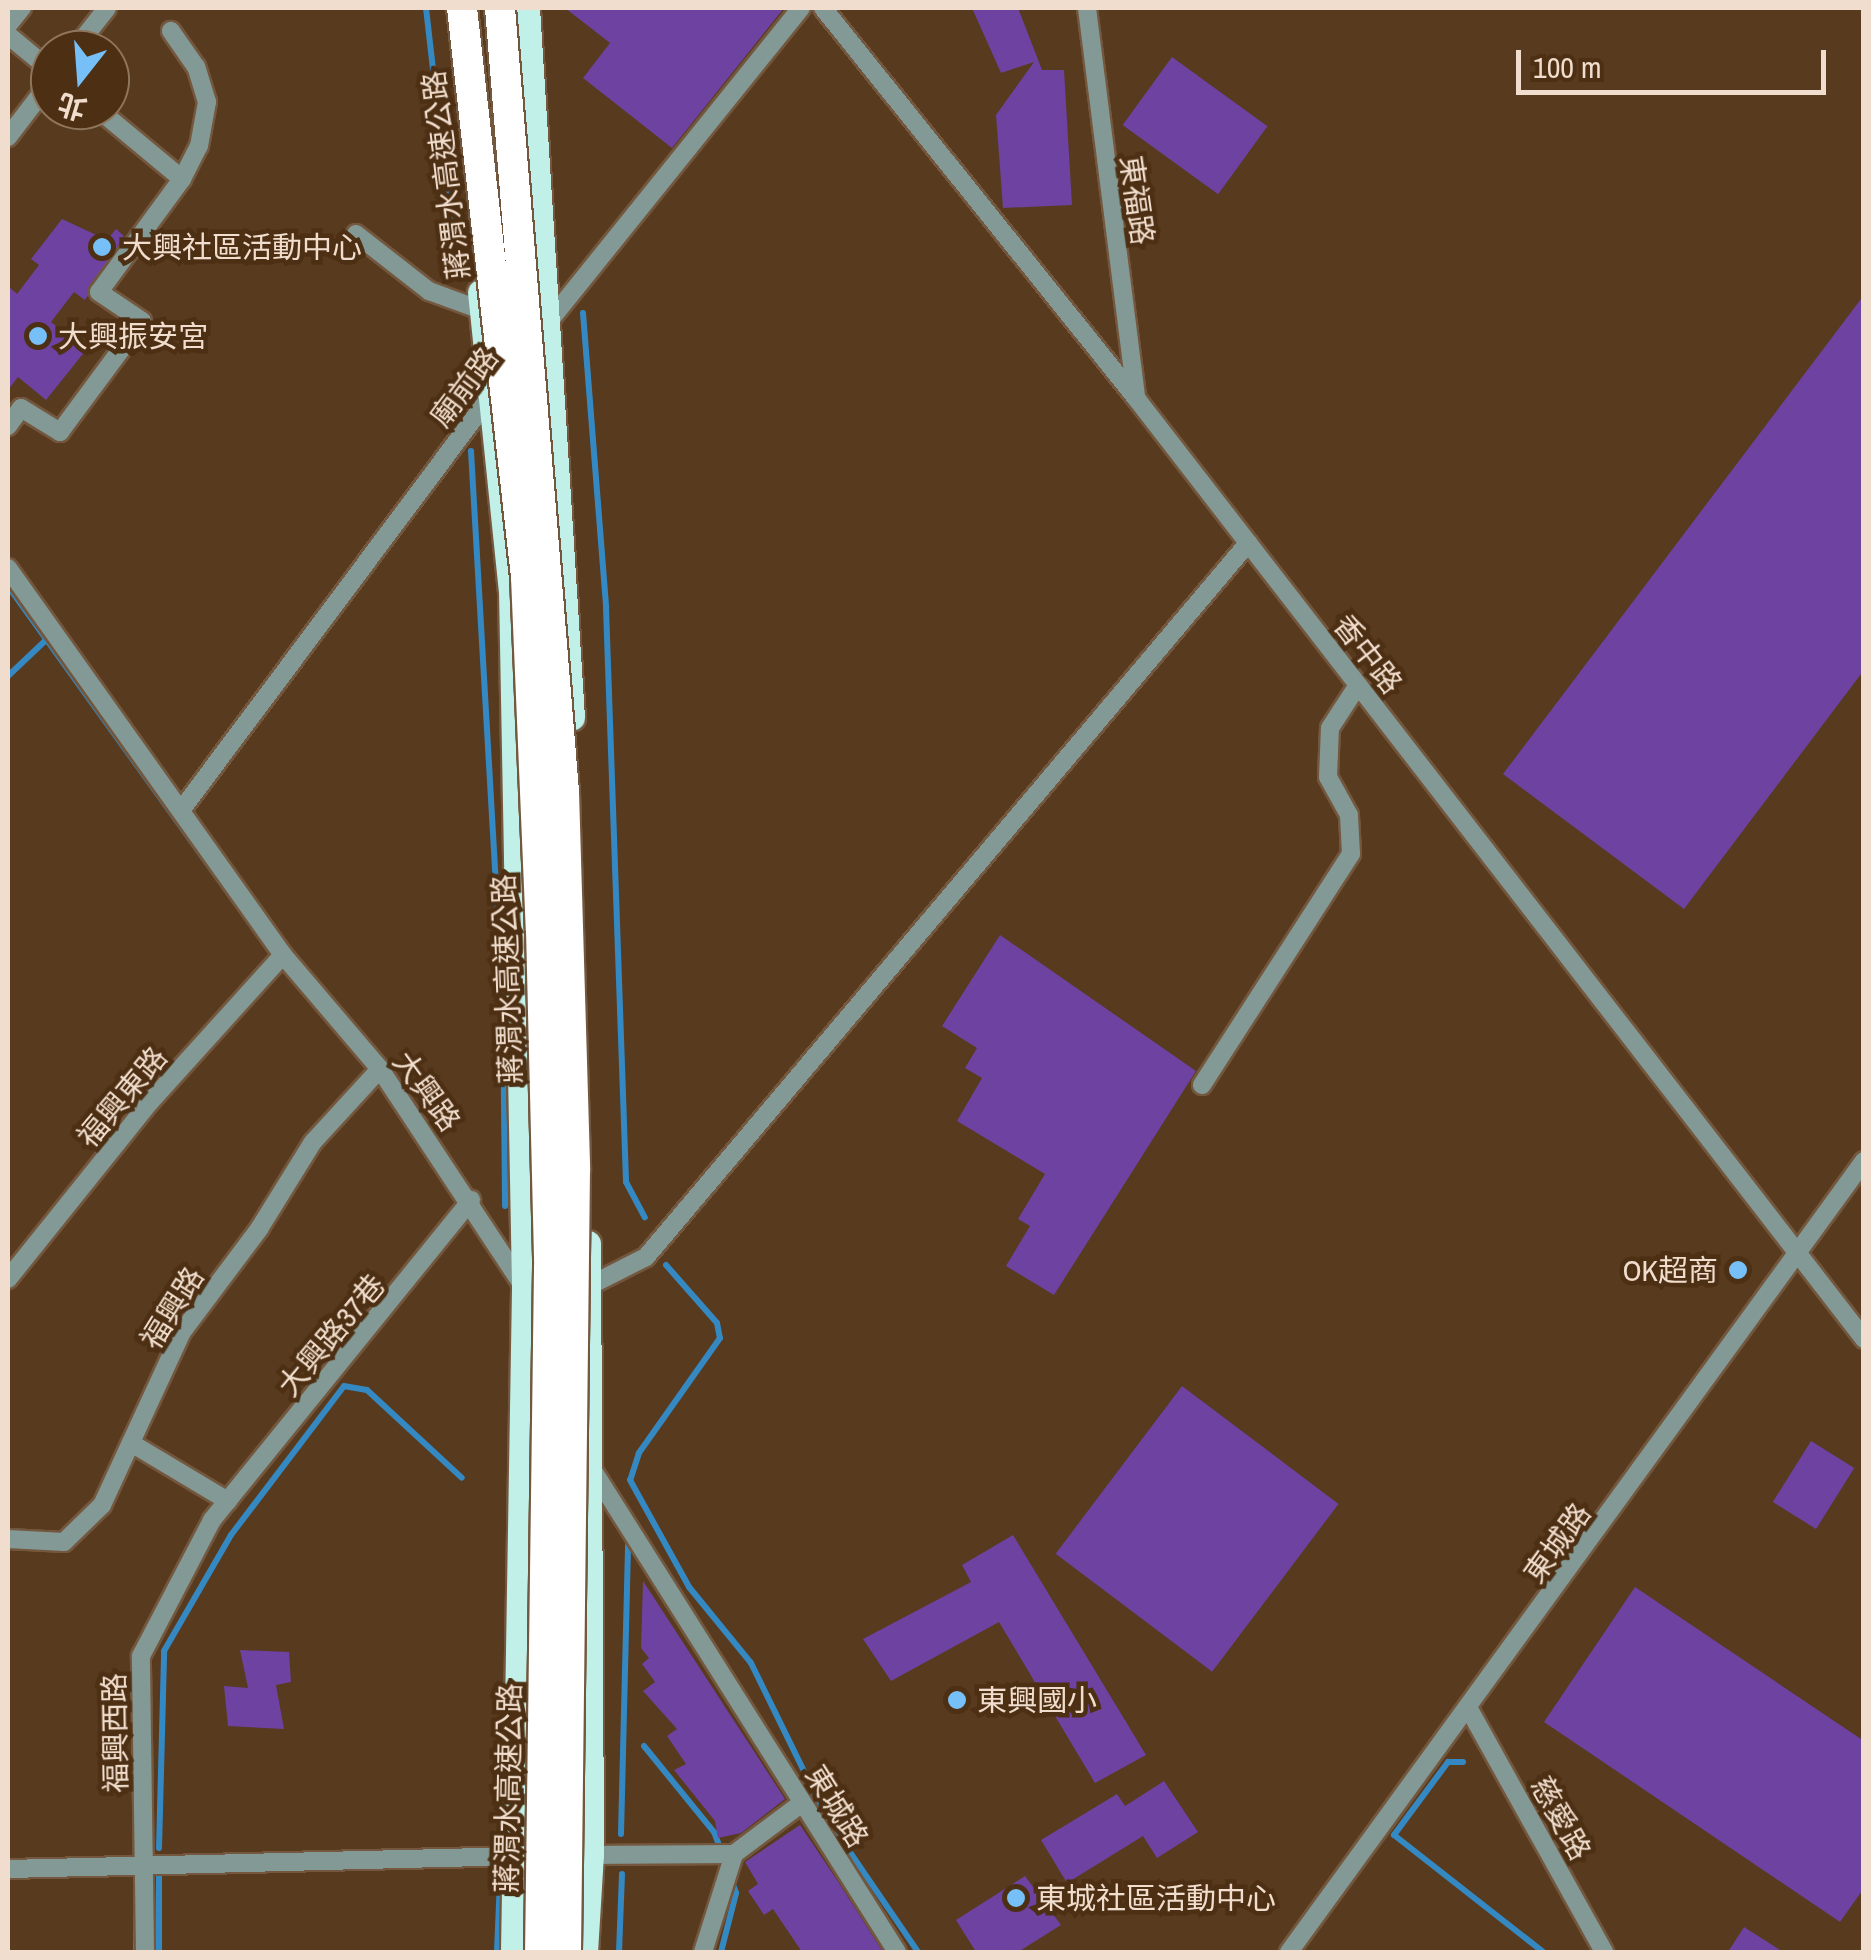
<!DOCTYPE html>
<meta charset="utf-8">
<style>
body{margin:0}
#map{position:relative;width:1871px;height:1960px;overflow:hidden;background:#583a1e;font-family:"Archivo Narrow","Noto Sans TC",sans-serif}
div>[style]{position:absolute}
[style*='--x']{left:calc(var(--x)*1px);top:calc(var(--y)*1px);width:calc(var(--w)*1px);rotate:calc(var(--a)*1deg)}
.stream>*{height:6px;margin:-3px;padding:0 3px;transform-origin:3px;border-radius:3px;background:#3589c3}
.building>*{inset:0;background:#6d42a0;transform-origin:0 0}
.roads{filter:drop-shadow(2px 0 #73573e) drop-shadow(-2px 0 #73573e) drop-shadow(0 2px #73573e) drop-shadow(0 -2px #73573e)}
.minor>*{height:18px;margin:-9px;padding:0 9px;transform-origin:9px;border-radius:9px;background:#829995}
.major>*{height:25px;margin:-12.5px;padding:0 12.5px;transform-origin:12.5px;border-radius:12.5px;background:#c0f0e7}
.bridges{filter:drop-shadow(2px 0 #73573e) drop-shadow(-2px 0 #73573e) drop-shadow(0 2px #73573e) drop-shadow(0 -2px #73573e)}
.highway-bridge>*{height:30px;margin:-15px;padding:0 15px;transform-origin:15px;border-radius:15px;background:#fff}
.dots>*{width:28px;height:28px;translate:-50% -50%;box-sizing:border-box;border:5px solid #4d2f13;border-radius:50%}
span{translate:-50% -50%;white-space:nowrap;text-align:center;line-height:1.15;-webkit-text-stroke:9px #4d2f13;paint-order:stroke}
.street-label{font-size:30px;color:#f0ddcd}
.poi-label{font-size:30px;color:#f0ddcd}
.left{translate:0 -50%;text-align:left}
.right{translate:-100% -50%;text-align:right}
.frame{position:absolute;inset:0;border:10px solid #f0ddcd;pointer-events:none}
.north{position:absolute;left:30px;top:30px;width:100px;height:100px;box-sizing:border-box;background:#4d2f13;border:2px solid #8e755d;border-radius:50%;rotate:197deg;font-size:28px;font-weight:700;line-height:40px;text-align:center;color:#f0ddcd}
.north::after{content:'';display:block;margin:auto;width:35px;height:45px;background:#76c0f7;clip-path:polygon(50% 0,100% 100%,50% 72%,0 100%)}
.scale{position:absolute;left:1516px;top:50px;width:310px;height:45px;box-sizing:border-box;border:5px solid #f0ddcd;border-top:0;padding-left:12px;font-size:30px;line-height:35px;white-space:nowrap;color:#f0ddcd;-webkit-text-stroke:8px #4d2f13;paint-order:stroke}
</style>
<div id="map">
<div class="stream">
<i style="--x:426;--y:8;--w:219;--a:83.5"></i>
<i style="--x:583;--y:313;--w:296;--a:85.5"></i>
<i style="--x:606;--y:608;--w:574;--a:88"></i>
<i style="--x:626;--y:1182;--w:40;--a:62"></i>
<i style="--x:471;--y:451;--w:557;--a:86.71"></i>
<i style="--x:503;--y:1007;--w:199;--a:89.4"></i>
<i style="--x:8;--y:586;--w:389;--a:54.3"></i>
<i style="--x:8;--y:676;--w:52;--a:-43.5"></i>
<i style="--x:666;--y:1265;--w:77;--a:48.7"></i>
<i style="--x:717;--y:1323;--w:15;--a:79"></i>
<i style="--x:720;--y:1338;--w:141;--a:125.2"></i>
<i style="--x:639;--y:1453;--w:28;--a:108"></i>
<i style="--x:630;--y:1480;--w:122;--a:61.1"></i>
<i style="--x:689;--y:1587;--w:98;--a:50.8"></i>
<i style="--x:751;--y:1663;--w:175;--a:63.9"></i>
<i style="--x:828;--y:1820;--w:160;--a:55.7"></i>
<i style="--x:644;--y:1746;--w:111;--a:50.9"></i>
<i style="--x:714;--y:1832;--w:22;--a:69"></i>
<i style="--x:1463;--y:1762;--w:15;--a:180"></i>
<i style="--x:1448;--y:1762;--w:91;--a:126.5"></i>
<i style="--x:1394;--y:1835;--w:189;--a:38.1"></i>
<i style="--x:621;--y:1834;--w:291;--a:-88.6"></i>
<i style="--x:159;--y:1848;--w:197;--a:-88.5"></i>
<i style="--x:164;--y:1651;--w:134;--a:-60"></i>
<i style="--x:231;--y:1535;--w:187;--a:-52.8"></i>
<i style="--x:344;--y:1386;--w:23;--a:10"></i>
<i style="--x:367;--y:1390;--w:129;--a:42.8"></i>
<i style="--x:136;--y:1952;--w:35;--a:-90"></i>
<i style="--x:159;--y:1952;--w:76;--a:-90"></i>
<i style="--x:497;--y:1952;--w:73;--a:-87.6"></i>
<i style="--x:619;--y:1952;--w:78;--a:-87.8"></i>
<i style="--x:721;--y:1952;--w:61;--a:-75.7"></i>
<i style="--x:736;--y:1893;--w:15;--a:-110"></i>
</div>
<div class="building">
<i style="clip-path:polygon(565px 8px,784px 8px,672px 148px,583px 78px,610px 43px)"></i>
<i style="clip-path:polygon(972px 8px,1018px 8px,1042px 70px,1064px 70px,1072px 205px,1003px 208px,996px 115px,1034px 62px,1001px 73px)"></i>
<i style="left:1172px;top:57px;width:118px;height:84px;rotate:36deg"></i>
<i style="clip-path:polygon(62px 219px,107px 240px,116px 229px,124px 236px,85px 300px,74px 292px,51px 322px,86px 350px,46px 400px,18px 377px,8px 390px,8px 286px,17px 294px,39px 265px,31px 259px)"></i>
<i style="clip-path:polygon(1864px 295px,1864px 670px,1684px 909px,1503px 774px)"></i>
<i style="clip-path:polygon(1000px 935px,1196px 1071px,1054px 1295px,1006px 1266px,1030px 1226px,1018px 1219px,1045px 1174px,957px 1121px,982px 1078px,965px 1068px,977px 1048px,942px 1026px)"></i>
<i style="left:1182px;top:1386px;width:196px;height:210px;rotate:37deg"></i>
<i style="left:1811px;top:1441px;width:51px;height:72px;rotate:32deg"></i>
<i style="clip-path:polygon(1013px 1535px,1146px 1755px,1095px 1783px,999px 1622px,891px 1681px,863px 1639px,971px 1582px,962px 1565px)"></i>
<i style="clip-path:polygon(643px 1581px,785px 1799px,741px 1833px,718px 1838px,715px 1821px,674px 1770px,686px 1764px,667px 1736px,677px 1729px,643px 1691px,655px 1682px,642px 1664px,649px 1658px,641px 1648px)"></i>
<i style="clip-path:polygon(1635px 1587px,1864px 1741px,1864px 1888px,1840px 1922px,1544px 1722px)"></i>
<i style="clip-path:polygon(240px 1650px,289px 1652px,291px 1682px,276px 1685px,284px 1729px,228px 1726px,224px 1686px,248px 1688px)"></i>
<i style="clip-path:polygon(1164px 1781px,1198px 1832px,1157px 1858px,1143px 1836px,1067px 1883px,1041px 1840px,1117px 1794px,1125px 1806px)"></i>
<i style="clip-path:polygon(800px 1825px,837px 1880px,883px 1952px,802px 1952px,773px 1909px,764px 1915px,748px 1891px,758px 1884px,745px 1862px)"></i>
<i style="clip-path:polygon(1025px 1876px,1061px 1925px,1018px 1952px,976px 1952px,956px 1920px)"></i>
<i style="clip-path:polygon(1744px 1927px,1783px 1952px,1728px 1952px)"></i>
</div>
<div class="roads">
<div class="minor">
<i style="--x:823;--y:8;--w:500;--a:51.25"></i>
<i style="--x:1136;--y:398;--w:1190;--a:52.27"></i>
<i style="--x:1087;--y:8;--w:393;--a:82.8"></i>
<i style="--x:8;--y:25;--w:22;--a:-51"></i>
<i style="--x:8;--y:35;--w:55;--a:39.8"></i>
<i style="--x:74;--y:50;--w:53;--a:-51.8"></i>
<i style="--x:99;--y:110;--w:108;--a:39.7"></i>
<i style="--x:8;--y:137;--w:69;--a:-52.6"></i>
<i style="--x:356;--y:234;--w:93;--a:38"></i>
<i style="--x:429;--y:291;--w:55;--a:20.1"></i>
<i style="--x:546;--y:325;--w:407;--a:-51.2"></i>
<i style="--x:8;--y:426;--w:22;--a:-54"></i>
<i style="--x:21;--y:408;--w:46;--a:31.6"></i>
<i style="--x:60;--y:432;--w:138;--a:-53.5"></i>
<i style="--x:142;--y:321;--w:52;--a:-146"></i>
<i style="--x:99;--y:292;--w:140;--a:-53.7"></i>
<i style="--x:182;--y:179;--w:37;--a:-63"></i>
<i style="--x:199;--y:146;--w:45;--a:-79.7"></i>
<i style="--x:207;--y:102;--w:37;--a:-107"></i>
<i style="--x:196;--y:67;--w:44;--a:-124.8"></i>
<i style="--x:8;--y:568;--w:475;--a:54.6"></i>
<i style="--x:283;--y:955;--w:150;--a:49.6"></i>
<i style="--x:380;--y:1069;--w:260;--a:56.6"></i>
<i style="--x:182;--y:809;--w:519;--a:-53.22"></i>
<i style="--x:1202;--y:1085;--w:275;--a:-57.2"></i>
<i style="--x:1351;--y:854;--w:39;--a:-93"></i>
<i style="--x:1349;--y:815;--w:43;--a:-118.9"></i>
<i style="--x:1328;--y:777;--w:49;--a:-87.7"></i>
<i style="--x:1330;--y:728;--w:51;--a:-56.9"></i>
<i style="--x:8;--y:1279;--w:227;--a:-51.3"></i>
<i style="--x:150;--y:1102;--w:198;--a:-47.9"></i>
<i style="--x:589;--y:1286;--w:64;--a:-27"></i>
<i style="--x:646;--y:1257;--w:934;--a:-49.86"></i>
<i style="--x:131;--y:1443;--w:113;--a:30.9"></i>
<i style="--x:592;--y:1469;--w:571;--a:57.73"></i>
<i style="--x:8;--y:1539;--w:56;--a:3.1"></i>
<i style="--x:64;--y:1542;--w:53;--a:-44.2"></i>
<i style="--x:102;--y:1505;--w:191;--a:-65.2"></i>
<i style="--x:182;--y:1332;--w:129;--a:-53.2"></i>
<i style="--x:259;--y:1229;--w:102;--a:-58.2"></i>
<i style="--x:313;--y:1142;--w:99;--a:-47.5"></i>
<i style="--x:1470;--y:1711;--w:276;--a:60.9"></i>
<i style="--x:584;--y:1855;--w:150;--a:-0.4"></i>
<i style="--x:734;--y:1854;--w:85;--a:-36.9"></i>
<i style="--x:8;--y:1869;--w:515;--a:-1.45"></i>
<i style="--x:145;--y:1952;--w:296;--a:-90.8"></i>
<i style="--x:141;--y:1656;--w:153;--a:-62.4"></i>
<i style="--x:212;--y:1520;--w:412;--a:-51"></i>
<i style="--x:703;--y:1952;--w:103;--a:-72.4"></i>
<i style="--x:1289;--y:1952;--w:978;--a:-53.99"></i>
</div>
<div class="major">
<i style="--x:527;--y:8;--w:711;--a:86.37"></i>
<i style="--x:480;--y:292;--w:300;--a:84.1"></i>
<i style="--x:511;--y:590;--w:698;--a:88.93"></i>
<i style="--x:524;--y:1288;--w:664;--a:90.95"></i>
<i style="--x:585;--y:1952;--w:97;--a:-86.5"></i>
<i style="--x:591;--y:1855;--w:612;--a:-90.28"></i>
</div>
</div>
<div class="bridges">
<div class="highway-bridge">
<i style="--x:462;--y:8;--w:573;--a:83.58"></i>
<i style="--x:526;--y:577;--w:353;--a:87.6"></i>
<i style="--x:541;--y:930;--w:338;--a:88.6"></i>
<i style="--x:549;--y:1268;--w:684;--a:90.75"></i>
<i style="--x:500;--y:8;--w:787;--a:85.33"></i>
<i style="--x:564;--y:792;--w:378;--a:88.3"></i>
<i style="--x:575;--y:1170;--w:782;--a:90.66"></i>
</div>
</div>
<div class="dots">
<i style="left:102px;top:247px;background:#76c0f7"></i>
<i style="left:38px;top:336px;background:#76c0f7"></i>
<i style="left:1738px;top:1270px;background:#76c0f7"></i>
<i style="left:957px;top:1700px;background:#76c0f7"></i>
<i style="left:1016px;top:1898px;background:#76c0f7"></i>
</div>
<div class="street-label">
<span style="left:446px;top:175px;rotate:-97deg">蔣渭水高速公路</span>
<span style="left:1137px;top:200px;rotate:82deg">東福路</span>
<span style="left:464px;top:387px;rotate:-53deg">廟前路</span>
<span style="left:1368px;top:654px;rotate:52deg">香中路</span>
<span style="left:507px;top:979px;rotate:-92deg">蔣渭水高速公路</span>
<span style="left:427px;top:1091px;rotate:54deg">大興路</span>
<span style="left:122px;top:1097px;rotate:-50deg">福興東路</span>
<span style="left:172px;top:1308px;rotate:-58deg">福興路</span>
<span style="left:331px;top:1335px;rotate:-50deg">大興路37巷</span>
<span style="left:1557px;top:1543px;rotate:-54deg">東城路</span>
<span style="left:115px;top:1733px;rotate:-91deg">福興西路</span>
<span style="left:508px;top:1788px;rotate:-89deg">蔣渭水高速公路</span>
<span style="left:837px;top:1806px;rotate:58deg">東城路</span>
<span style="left:1561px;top:1818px;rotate:61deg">慈愛路</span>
</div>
<div class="poi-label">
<span class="left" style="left:122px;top:247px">大興社區活動中心</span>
<span class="left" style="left:58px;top:336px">大興振安宮</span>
<span class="right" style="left:1718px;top:1270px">OK超商</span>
<span class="left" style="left:977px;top:1700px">東興國小</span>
<span class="left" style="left:1036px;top:1898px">東城社區活動中心</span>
</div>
<div class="frame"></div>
<div class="north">北</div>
<div class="scale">100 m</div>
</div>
